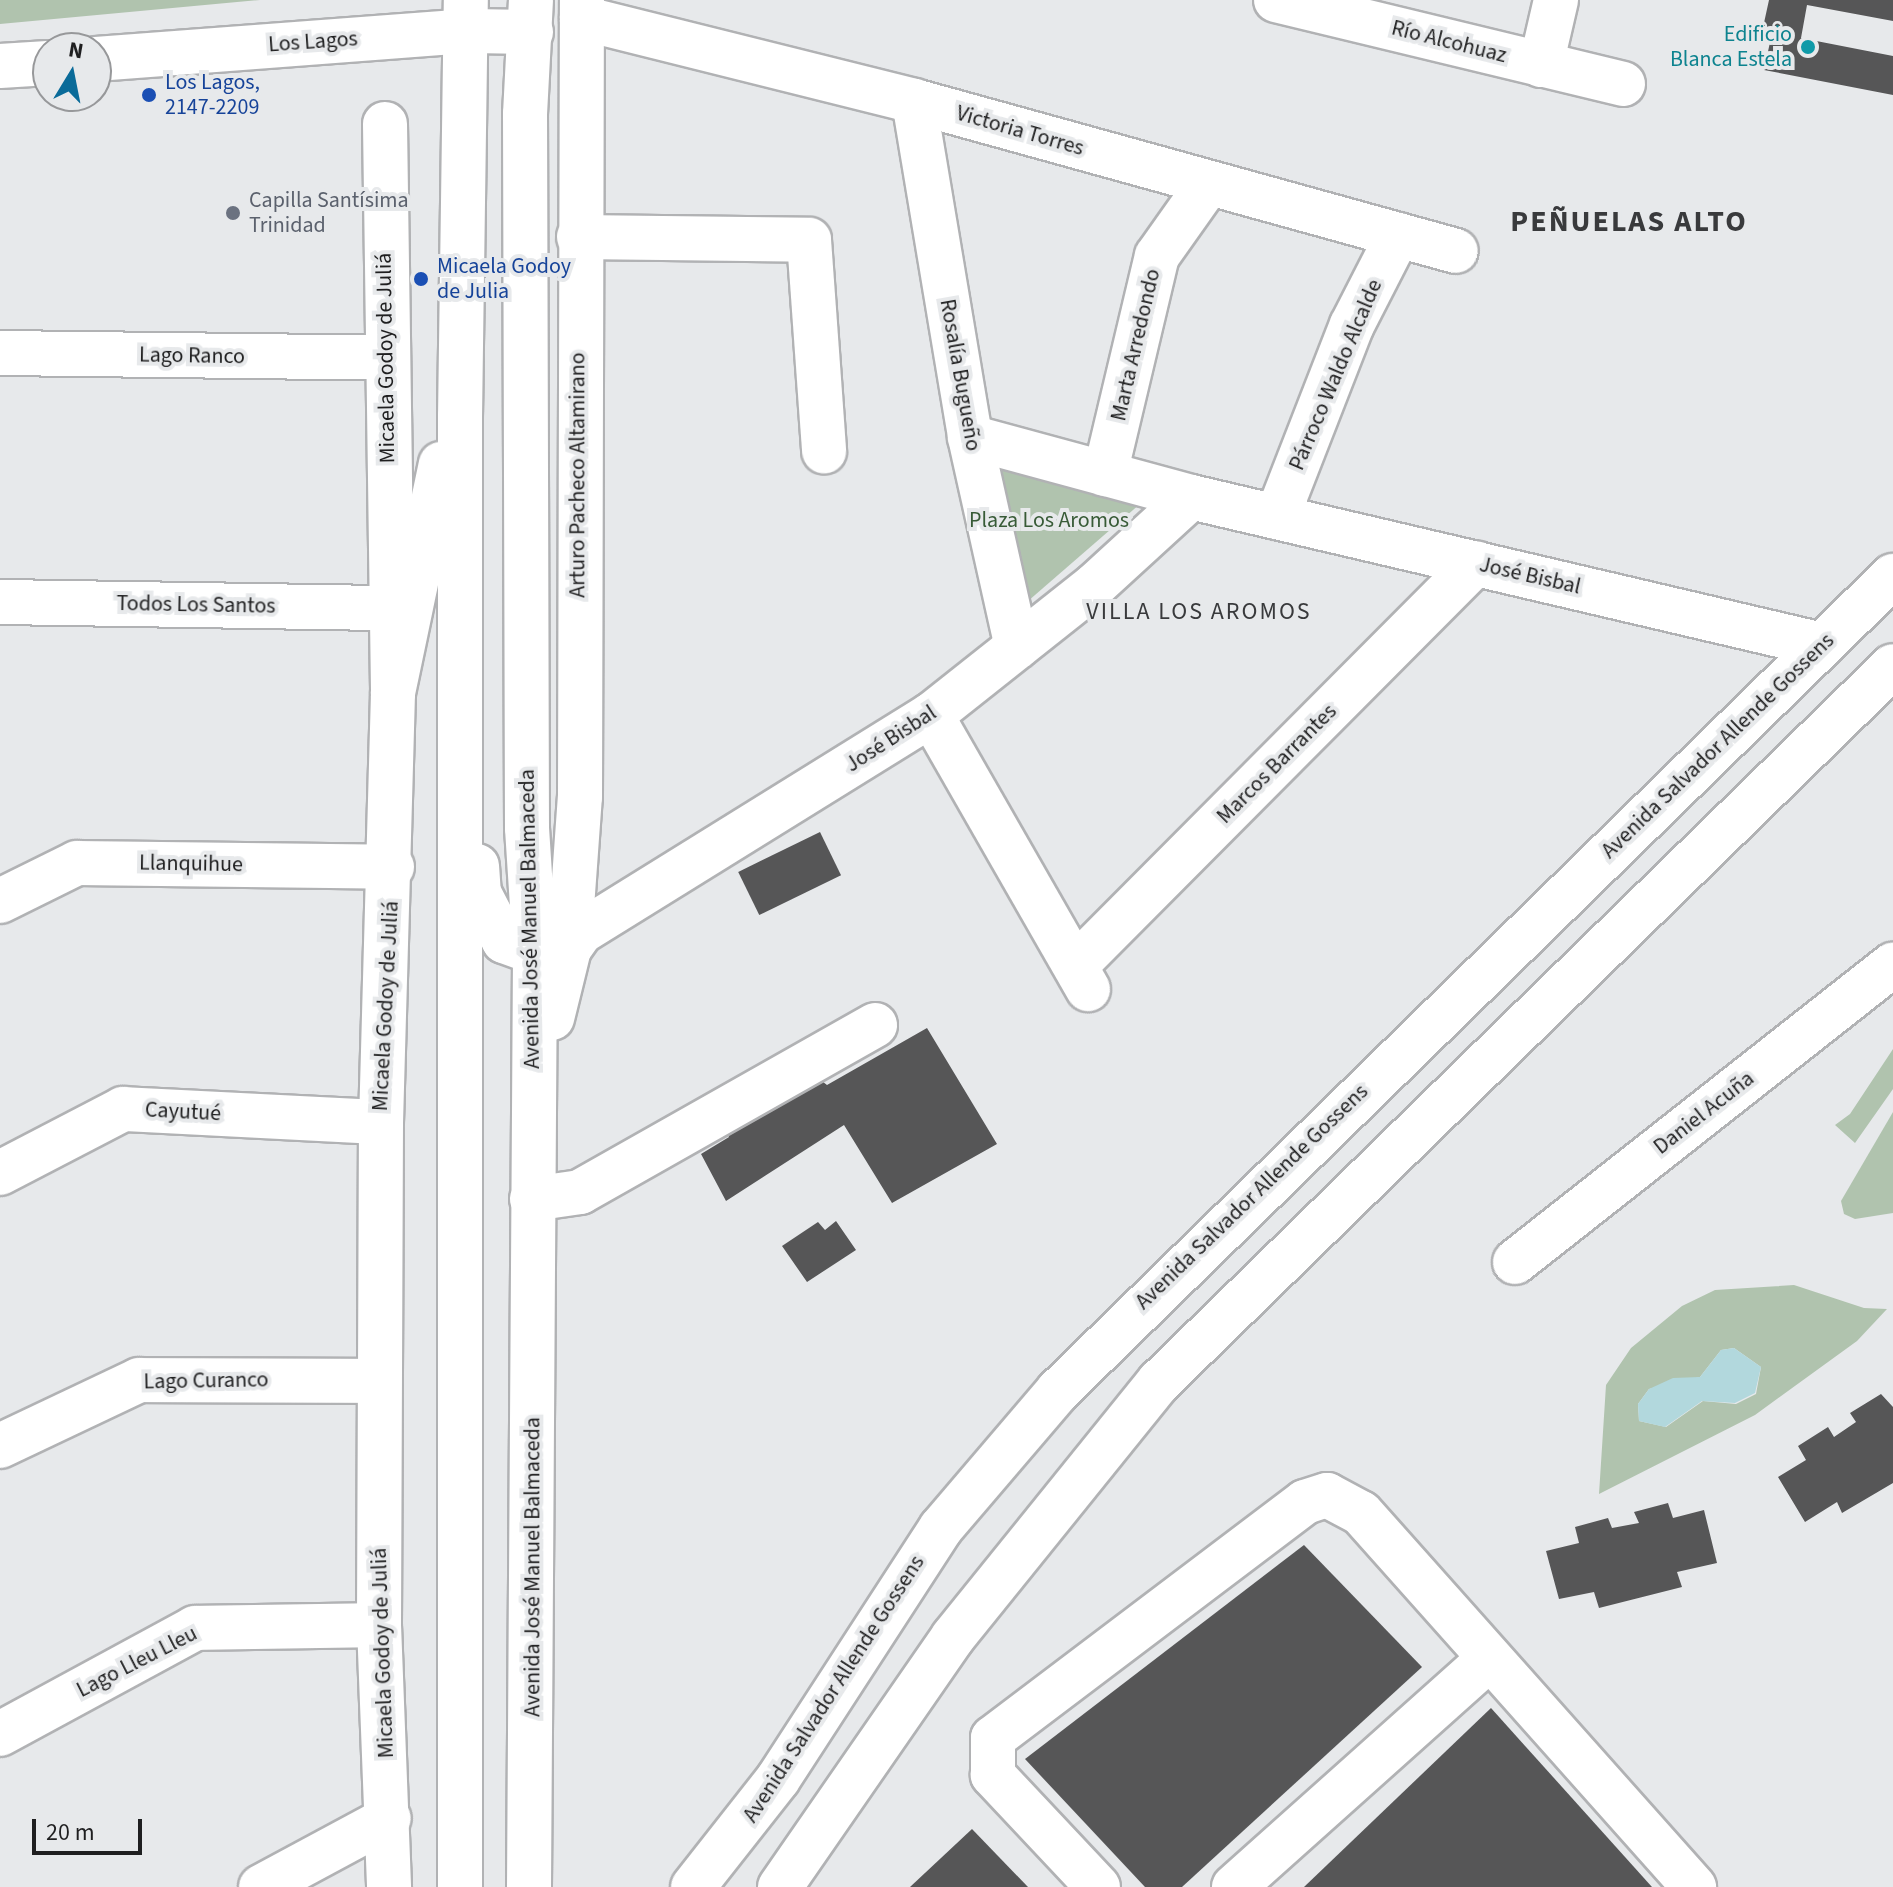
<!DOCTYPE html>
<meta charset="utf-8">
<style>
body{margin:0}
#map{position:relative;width:1893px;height:1887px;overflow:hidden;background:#e7e9eb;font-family:"Source Sans 3",sans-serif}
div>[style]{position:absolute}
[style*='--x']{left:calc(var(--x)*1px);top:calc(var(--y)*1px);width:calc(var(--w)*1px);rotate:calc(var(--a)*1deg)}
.green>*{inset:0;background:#b0c3ae}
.water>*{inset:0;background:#b2d8dd}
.building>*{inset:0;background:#565657;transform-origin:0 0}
.roads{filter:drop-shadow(2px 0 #b1b2b4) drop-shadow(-2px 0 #b1b2b4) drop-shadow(0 2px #b1b2b4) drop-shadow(0 -2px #b1b2b4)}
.minor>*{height:44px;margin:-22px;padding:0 22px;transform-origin:22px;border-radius:22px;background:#fff}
.major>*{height:44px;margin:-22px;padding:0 22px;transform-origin:22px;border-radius:22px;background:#fff}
.dots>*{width:22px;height:22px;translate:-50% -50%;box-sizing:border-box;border:4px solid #e7e9eb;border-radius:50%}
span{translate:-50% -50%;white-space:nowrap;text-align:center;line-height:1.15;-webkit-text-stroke:8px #e7e9eb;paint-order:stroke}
.culture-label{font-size:22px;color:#0d838f}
.right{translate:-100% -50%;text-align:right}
.street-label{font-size:22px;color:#1f1f20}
.transit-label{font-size:22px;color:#164399}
.left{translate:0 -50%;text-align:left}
.worship-label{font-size:22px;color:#5b616d}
.park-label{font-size:22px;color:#385b37}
.neighbourhood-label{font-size:24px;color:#393a3c;letter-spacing:2px}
.district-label{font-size:30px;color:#393a3c;font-weight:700;letter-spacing:2px}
.north{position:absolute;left:32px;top:32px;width:80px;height:80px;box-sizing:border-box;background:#e7e9eb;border:2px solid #97989a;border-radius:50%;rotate:10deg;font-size:22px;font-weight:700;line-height:32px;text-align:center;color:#1f1f20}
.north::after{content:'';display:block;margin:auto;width:28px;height:36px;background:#0a6b99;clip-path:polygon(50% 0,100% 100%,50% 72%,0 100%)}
.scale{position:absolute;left:32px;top:1819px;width:110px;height:36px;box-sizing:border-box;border:4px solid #1f1f20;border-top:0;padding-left:10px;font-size:24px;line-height:28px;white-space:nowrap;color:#1f1f20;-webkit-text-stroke:6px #e7e9eb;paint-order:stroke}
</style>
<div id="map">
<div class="green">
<i style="clip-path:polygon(0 0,260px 0,0 24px)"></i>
<i style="clip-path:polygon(999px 459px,1148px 497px,1020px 608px,986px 474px)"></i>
<i style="clip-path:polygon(1893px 1049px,1893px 1089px,1855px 1143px,1835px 1125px,1850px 1114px)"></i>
<i style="clip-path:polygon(1893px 1112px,1893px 1213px,1855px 1219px,1844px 1214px,1841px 1201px)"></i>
<i style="clip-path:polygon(evenodd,1794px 1285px,1864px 1308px,1887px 1309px,1857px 1341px,1755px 1415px,1599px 1494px,1606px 1385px,1631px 1348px,1682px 1306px,1715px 1290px,1794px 1285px,1734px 1348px,1761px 1367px,1756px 1394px,1736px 1404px,1703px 1401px,1666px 1427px,1639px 1421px,1638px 1404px,1649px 1389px,1700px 1377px,1721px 1350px,1734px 1348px)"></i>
</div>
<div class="water">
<i style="clip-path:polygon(1734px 1348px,1761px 1367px,1755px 1393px,1735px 1403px,1702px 1401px,1665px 1427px,1639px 1421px,1638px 1404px,1649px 1389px,1673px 1378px,1700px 1377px,1721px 1350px)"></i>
</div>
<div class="building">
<i style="clip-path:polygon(1769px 0,1893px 0,1893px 21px,1807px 5px,1801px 38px,1893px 56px,1893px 95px,1764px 70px,1772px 33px,1762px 32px)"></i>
<i style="left:820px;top:832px;width:48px;height:91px;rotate:64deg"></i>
<i style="clip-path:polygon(927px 1028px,997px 1144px,892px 1203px,844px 1125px,726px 1201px,701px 1154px,729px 1137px,722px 1123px,818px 1078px,827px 1085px)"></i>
<i style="clip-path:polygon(836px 1221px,856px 1250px,807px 1282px,782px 1246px,818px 1222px,825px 1230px)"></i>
<i style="clip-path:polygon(1881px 1394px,1893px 1407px,1893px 1483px,1842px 1513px,1837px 1502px,1805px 1522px,1778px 1477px,1806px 1460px,1798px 1446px,1828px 1427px,1834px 1437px,1856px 1422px,1850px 1413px)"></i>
<i style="clip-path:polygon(1668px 1503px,1673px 1518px,1704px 1510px,1717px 1563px,1677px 1572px,1682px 1587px,1599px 1608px,1594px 1592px,1559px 1599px,1546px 1551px,1579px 1543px,1575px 1527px,1608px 1518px,1612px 1528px,1639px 1523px,1634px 1512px)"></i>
<i style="clip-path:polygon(1304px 1545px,1422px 1667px,1182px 1887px,1145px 1887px,1025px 1759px)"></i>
<i style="clip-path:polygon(1491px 1708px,1652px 1887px,1304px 1887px)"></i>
<i style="clip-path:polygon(972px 1829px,1028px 1887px,910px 1887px)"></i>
</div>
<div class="roads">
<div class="minor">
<i style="--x:1276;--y:0;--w:357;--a:13.6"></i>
<i style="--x:582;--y:18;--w:342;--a:14"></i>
<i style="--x:914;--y:101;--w:562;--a:15.47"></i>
<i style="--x:1541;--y:65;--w:67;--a:-77"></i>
<i style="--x:914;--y:101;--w:341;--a:80.5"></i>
<i style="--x:970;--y:437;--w:215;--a:77.4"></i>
<i style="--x:385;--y:124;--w:569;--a:89.19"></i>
<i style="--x:393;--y:693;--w:429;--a:91.6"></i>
<i style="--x:381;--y:1122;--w:503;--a:90.23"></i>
<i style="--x:379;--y:1625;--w:262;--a:87.8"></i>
<i style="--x:579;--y:237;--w:230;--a:0.7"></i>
<i style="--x:809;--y:240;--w:212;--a:85.9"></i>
<i style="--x:0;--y:353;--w:385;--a:0.7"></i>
<i style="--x:970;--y:437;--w:229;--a:15.2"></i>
<i style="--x:1191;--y:497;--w:648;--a:13.2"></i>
<i style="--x:1105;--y:474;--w:224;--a:-76.6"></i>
<i style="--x:1157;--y:256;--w:88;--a:-54.7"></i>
<i style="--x:1277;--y:517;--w:206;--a:-68.7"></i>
<i style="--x:1352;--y:325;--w:101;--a:-62.9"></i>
<i style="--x:0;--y:602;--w:391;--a:0.9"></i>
<i style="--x:931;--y:715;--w:316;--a:60.2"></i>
<i style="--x:0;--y:901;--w:86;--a:-26.3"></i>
<i style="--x:77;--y:863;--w:315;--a:0.7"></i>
<i style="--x:569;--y:949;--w:152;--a:-85.9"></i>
<i style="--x:580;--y:797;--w:797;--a:-89.86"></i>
<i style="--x:569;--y:949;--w:21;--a:-55"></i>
<i style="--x:581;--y:932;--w:412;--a:-31.8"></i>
<i style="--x:931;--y:715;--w:209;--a:-38.4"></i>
<i style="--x:1095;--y:585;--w:130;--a:-42.5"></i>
<i style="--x:1078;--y:963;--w:564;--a:-45.14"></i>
<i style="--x:0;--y:1173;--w:139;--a:-27.5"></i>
<i style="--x:123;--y:1109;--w:258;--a:2.9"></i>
<i style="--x:532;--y:1199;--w:49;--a:-8.3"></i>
<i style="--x:580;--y:1192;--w:339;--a:-29.5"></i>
<i style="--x:1515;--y:1262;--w:481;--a:-38.2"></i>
<i style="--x:0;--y:1446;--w:154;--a:-25.4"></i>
<i style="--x:139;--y:1380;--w:240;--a:0.2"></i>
<i style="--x:0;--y:1734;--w:222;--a:-28.5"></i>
<i style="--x:195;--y:1628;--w:184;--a:-0.9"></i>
<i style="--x:261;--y:1887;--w:145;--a:-28.3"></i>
<i style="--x:1098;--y:1887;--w:154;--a:-133.2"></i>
<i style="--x:993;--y:1775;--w:37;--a:-90"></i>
<i style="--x:993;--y:1738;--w:391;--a:-37.1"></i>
<i style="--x:1305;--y:1502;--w:23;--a:-18"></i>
<i style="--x:1327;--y:1495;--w:38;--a:28"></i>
<i style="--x:1361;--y:1513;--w:501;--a:48.32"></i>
<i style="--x:1234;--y:1887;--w:343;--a:-41.8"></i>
</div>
<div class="major">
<i style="--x:96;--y:59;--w:371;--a:-4.3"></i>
<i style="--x:466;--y:31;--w:65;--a:0.9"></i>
<i style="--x:0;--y:66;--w:48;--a:-3.6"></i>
<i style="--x:393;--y:693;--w:234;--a:-78.2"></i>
<i style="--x:477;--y:866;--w:27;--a:86"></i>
<i style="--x:479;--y:893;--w:54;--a:62.5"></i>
<i style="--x:504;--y:941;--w:33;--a:20"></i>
<i style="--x:535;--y:952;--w:34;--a:-5"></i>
<i style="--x:569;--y:949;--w:71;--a:103.8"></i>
<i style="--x:460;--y:1887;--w:1470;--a:-90"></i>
<i style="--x:460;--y:417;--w:417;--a:-89.2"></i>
<i style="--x:529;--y:1887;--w:935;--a:-89.63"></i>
<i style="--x:535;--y:952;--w:124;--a:-93.7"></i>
<i style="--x:527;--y:828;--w:714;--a:-90.16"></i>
<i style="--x:525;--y:114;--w:114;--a:-87"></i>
<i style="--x:693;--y:1887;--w:137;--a:-51.8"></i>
<i style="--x:778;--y:1779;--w:299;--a:-57"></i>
<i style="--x:941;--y:1528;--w:180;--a:-49.5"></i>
<i style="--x:1058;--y:1391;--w:1167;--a:-44.31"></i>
<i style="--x:780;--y:1887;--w:304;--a:-55.3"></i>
<i style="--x:953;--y:1637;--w:328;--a:-51.1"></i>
<i style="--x:1159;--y:1382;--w:1025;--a:-44.29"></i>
</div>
</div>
<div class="dots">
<i style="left:1808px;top:47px;background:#0f9aa8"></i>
<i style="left:149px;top:95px;background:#1a4fb4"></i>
<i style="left:233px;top:213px;background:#6b7280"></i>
<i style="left:421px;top:279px;background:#1a4fb4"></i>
</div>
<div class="culture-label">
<span class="right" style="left:1792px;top:47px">Edificio<br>Blanca Estela</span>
</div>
<div class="street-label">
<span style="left:313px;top:42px;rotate:-4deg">Los Lagos</span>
<span style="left:1449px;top:42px;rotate:14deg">Río Alcohuaz</span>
<span style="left:1020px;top:131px;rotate:16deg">Victoria Torres</span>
<span style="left:1136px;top:345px;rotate:-77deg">Marta Arredondo</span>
<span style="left:192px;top:356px;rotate:1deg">Lago Ranco</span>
<span style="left:386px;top:358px;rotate:-91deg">Micaela Godoy de Juliá</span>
<span style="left:960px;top:375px;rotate:80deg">Rosalía Bugueño</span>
<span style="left:1336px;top:375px;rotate:-67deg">Párroco Waldo Alcalde</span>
<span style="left:578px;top:475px;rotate:-90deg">Arturo Pacheco Altamirano</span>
<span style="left:1530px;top:576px;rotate:13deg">José Bisbal</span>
<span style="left:196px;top:605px;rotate:1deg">Todos Los Santos</span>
<span style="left:891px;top:739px;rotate:-33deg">José Bisbal</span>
<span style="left:1718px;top:746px;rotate:-44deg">Avenida Salvador Allende Gossens</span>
<span style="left:1277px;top:764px;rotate:-45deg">Marcos Barrantes</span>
<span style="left:191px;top:864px;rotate:1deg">Llanquihue</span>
<span style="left:530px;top:919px;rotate:-91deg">Avenida José Manuel Balmaceda</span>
<span style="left:386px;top:1006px;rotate:-87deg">Micaela Godoy de Juliá</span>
<span style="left:183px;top:1112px;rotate:3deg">Cayutué</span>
<span style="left:1704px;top:1113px;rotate:-38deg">Daniel Acuña</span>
<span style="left:1252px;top:1197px;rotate:-44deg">Avenida Salvador Allende Gossens</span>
<span style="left:206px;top:1381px;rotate:-1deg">Lago Curanco</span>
<span style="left:533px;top:1567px;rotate:-90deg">Avenida José Manuel Balmaceda</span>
<span style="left:383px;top:1653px;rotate:-92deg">Micaela Godoy de Juliá</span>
<span style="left:137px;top:1662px;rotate:-27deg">Lago Lleu Lleu</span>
<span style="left:834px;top:1689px;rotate:-57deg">Avenida Salvador Allende Gossens</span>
</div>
<div class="transit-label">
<span class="left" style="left:165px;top:95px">Los Lagos,<br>2147-2209</span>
<span class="left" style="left:437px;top:279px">Micaela Godoy<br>de Julia</span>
</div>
<div class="worship-label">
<span class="left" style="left:249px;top:213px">Capilla Santísima<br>Trinidad</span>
</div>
<div class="park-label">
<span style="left:1049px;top:521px">Plaza Los Aromos</span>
</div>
<div class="neighbourhood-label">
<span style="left:1199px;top:612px">VILLA LOS AROMOS</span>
</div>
<div class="district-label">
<span style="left:1629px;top:222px">PEÑUELAS ALTO</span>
</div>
<div class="north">N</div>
<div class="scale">20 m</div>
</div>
